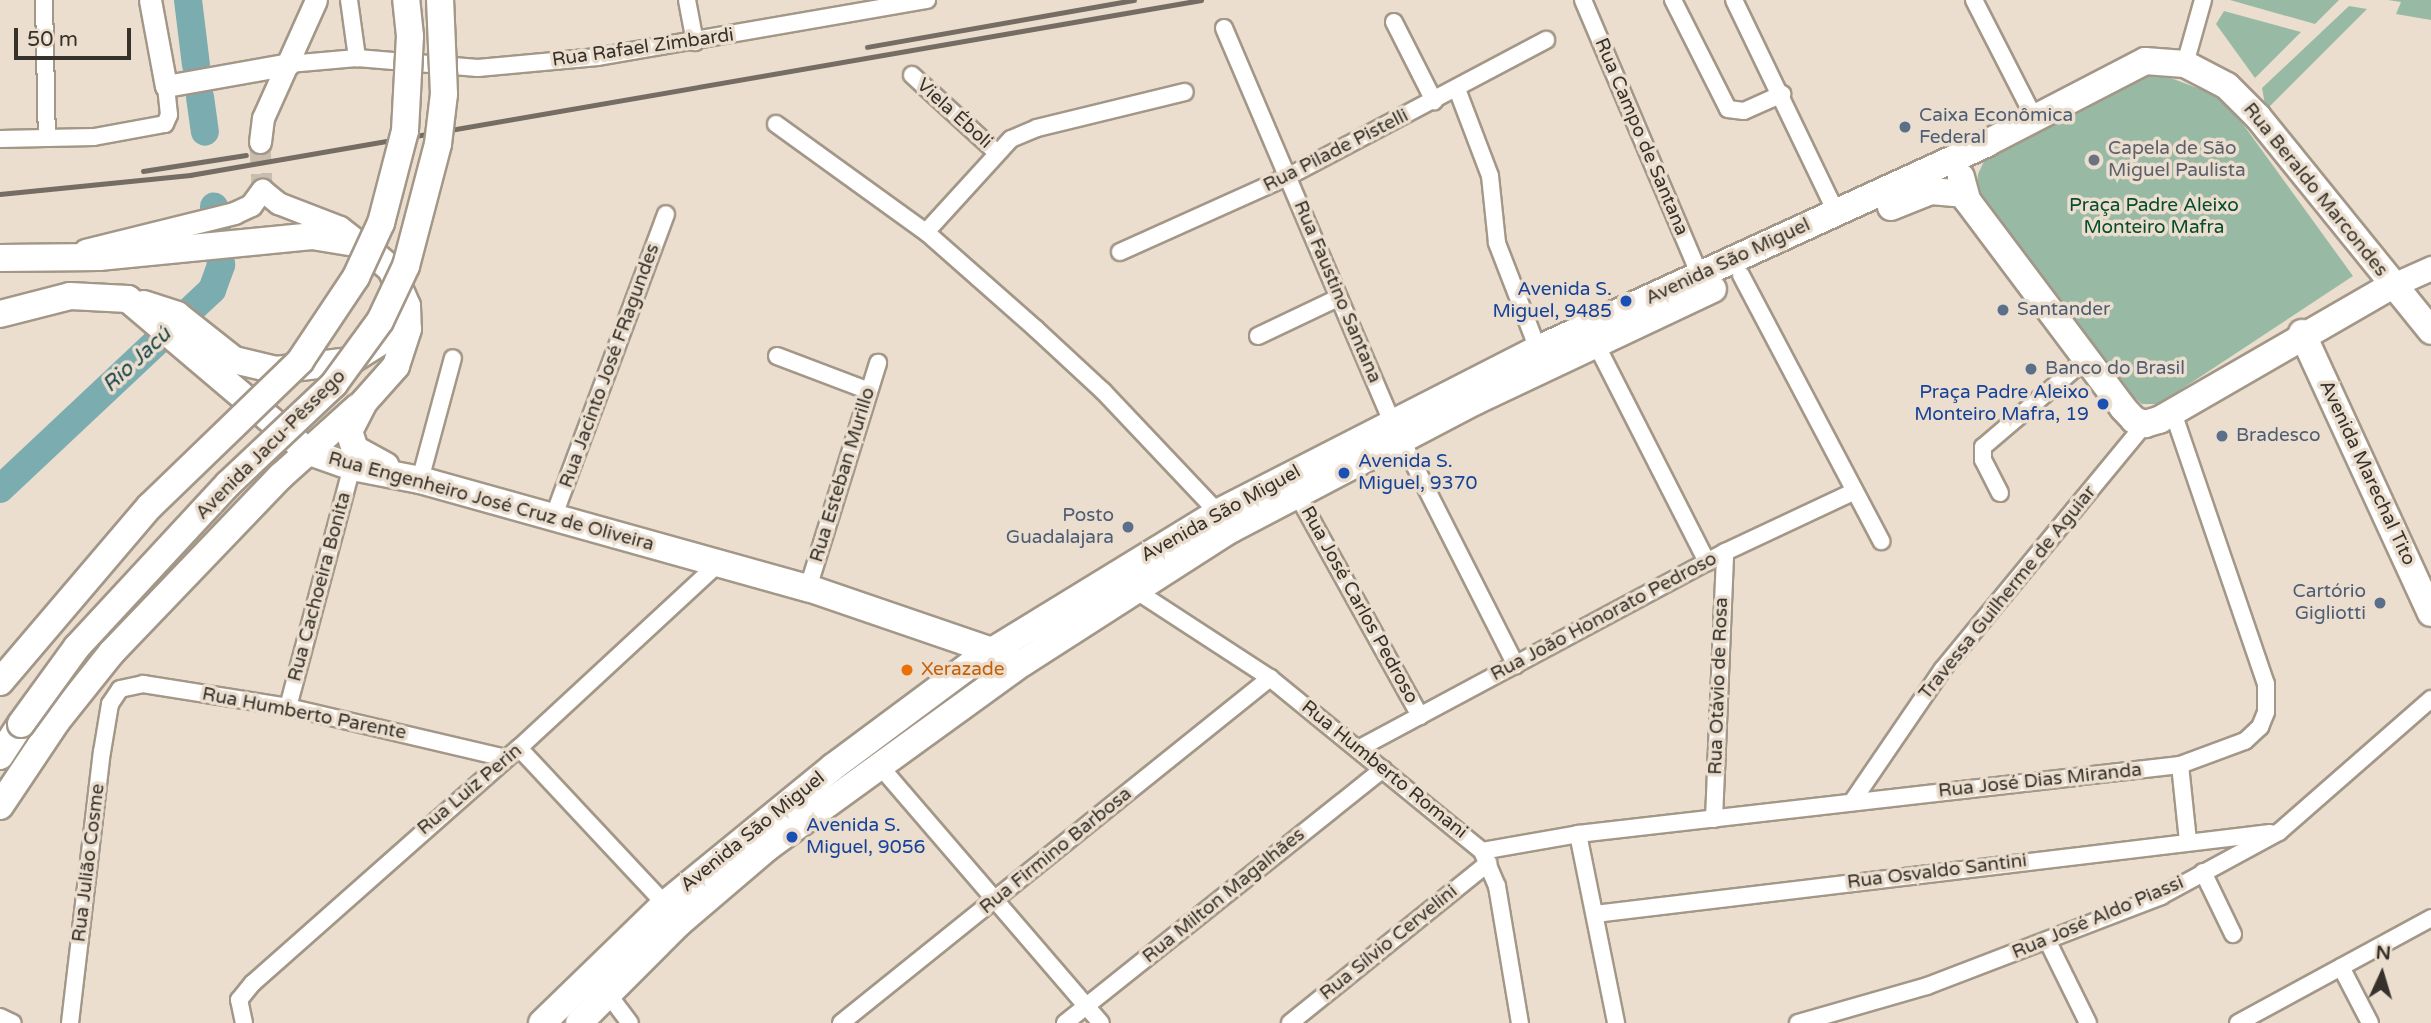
<!DOCTYPE html>
<meta charset="utf-8">
<style>
body{margin:0}
#map{position:relative;width:2431px;height:1023px;overflow:hidden;background:#ebdece;font-family:"Varela Round",sans-serif}
div>[style]{position:absolute}
[style*='--x']{left:calc(var(--x)*1px);top:calc(var(--y)*1px);width:calc(var(--w)*1px);rotate:calc(var(--a)*1deg)}
.green>*{inset:0;background:#98baa5}
.river>*{height:28px;margin:-14px;padding:0 14px;transform-origin:14px;border-radius:14px;background:#7bacb0}
.tertiary-tunnel>*{height:21px;margin-top:-10.5px;transform-origin:0;background:repeating-linear-gradient(90deg,#c7bcad 0 21px,transparent 0 31px)}
.roads{filter:drop-shadow(2px 0 #a39788) drop-shadow(-2px 0 #a39788) drop-shadow(0 2px #a39788) drop-shadow(0 -2px #a39788)}
.minor>*{height:16px;margin:-8px;padding:0 8px;transform-origin:8px;border-radius:8px;background:#fff}
.tertiary>*{height:21px;margin:-10.5px;padding:0 10.5px;transform-origin:10.5px;border-radius:10.5px;background:#fff}
.secondary>*{height:23px;margin:-11.5px;padding:0 11.5px;transform-origin:11.5px;border-radius:11.5px;background:#fff}
.primary>*{height:26px;margin:-13px;padding:0 13px;transform-origin:13px;border-radius:13px;background:#fff}
.trunk>*{height:26px;margin:-13px;padding:0 13px;transform-origin:13px;border-radius:13px;background:#fff}
.rail>*{height:4.5px;margin:-2.25px;padding:0 2.25px;transform-origin:2.25px;border-radius:2.25px;background:#756d63}
.bridges{filter:drop-shadow(2px 0 #a39788) drop-shadow(-2px 0 #a39788) drop-shadow(0 2px #a39788) drop-shadow(0 -2px #a39788)}
.trunk-bridge>*{height:26px;margin:-13px;padding:0 13px;transform-origin:13px;border-radius:13px;background:#fff}
.dots>*{width:19px;height:19px;translate:-50% -50%;box-sizing:border-box;border:4px solid #ebdece;border-radius:50%}
span{translate:-50% -50%;white-space:nowrap;text-align:center;line-height:1.15;-webkit-text-stroke:7px #ebdece;paint-order:stroke}
.street-label{font-size:19px;color:#36322b}
.service-label{font-size:19px;color:#4e5e75}
.left{translate:0 -50%;text-align:left}
.right{translate:-100% -50%;text-align:right}
.worship-label{font-size:19px;color:#5b616d}
.park-label{font-size:19px;color:#084c2e}
.transit-label{font-size:19px;color:#164399}
.food-label{font-size:19px;color:#c56008}
.water-label{font-size:21px;color:#154347;font-style:italic}
.north{position:absolute;left:2347px;top:939px;width:70px;height:70px;-webkit-text-stroke:5px #ebdece;paint-order:stroke;rotate:4deg;font-size:19px;font-weight:700;line-height:28px;text-align:center;color:#36322b}
.north::after{content:'';display:block;margin:auto;width:24px;height:32px;background:#36322b;clip-path:polygon(50% 0,100% 100%,50% 72%,0 100%)}
.scale{position:absolute;left:14px;top:28px;width:117px;height:32px;box-sizing:border-box;border:4px solid #36322b;border-top:0;padding-left:9px;font-size:21px;line-height:24px;white-space:nowrap;color:#36322b;-webkit-text-stroke:5px #ebdece;paint-order:stroke}
</style>
<div id="map">
<div class="green">
<i style="clip-path:polygon(2230px 0,2339px 0,2315px 24px)"></i>
<i style="clip-path:polygon(2388px 0,2431px 0,2431px 20px,2396px 14px,2401px 2px)"></i>
<i style="clip-path:polygon(2349px 6px,2367px 9px,2266px 110px,2262px 88px)"></i>
<i style="clip-path:polygon(2224px 11px,2301px 32px,2255px 78px,2216px 24px)"></i>
<i style="clip-path:polygon(2160px 74px,2224px 98px,2353px 276px,2159px 404px,2142px 404px,2129px 393px,1977px 188px,1978px 174px,1986px 157px,2132px 76px)"></i>
</div>
<div class="river">
<i style="--x:188;--y:0;--w:65;--a:83"></i>
<i style="--x:200;--y:97;--w:35;--a:82"></i>
<i style="--x:0;--y:489;--w:291;--a:-43.2"></i>
<i style="--x:212;--y:290;--w:27;--a:-70"></i>
<i style="--x:221;--y:265;--w:59;--a:-96.8"></i>
</div>
<div class="tertiary-tunnel">
<i style="--x:260;--y:142;--w:44;--a:87.4"></i>
</div>
<div class="roads">
<div class="minor">
<i style="--x:44;--y:0;--w:138;--a:88.8"></i>
<i style="--x:349;--y:0;--w:59;--a:82.1"></i>
<i style="--x:687;--y:0;--w:43;--a:79.2"></i>
<i style="--x:1583;--y:0;--w:299;--a:67"></i>
<i style="--x:1673;--y:0;--w:122;--a:63.2"></i>
<i style="--x:1728;--y:109;--w:16;--a:7"></i>
<i style="--x:1744;--y:111;--w:42;--a:-24.1"></i>
<i style="--x:1734;--y:0;--w:235;--a:64.3"></i>
<i style="--x:1974;--y:0;--w:131;--a:62.9"></i>
<i style="--x:1394;--y:22;--w:89;--a:63.1"></i>
<i style="--x:1224;--y:28;--w:427;--a:66.9"></i>
<i style="--x:1392;--y:421;--w:274;--a:63.1"></i>
<i style="--x:289;--y:64;--w:68;--a:-5"></i>
<i style="--x:357;--y:58;--w:121;--a:4.7"></i>
<i style="--x:478;--y:68;--w:120;--a:-5.3"></i>
<i style="--x:597;--y:57;--w:335;--a:-9.8"></i>
<i style="--x:2185;--y:64;--w:66;--a:-74.3"></i>
<i style="--x:912;--y:75;--w:114;--a:42.5"></i>
<i style="--x:1457;--y:89;--w:93;--a:69.2"></i>
<i style="--x:1490;--y:176;--w:67;--a:84"></i>
<i style="--x:1497;--y:243;--w:114;--a:68.9"></i>
<i style="--x:776;--y:124;--w:185;--a:35.8"></i>
<i style="--x:926;--y:232;--w:147;--a:41.4"></i>
<i style="--x:1036;--y:329;--w:91;--a:42.8"></i>
<i style="--x:1103;--y:391;--w:173;--a:46.6"></i>
<i style="--x:0;--y:139;--w:94;--a:-1.2"></i>
<i style="--x:94;--y:137;--w:72;--a:-10.4"></i>
<i style="--x:165;--y:124;--w:10;--a:-66"></i>
<i style="--x:169;--y:115;--w:29;--a:-96"></i>
<i style="--x:926;--y:232;--w:126;--a:-47.6"></i>
<i style="--x:1011;--y:139;--w:28;--a:-23"></i>
<i style="--x:1037;--y:128;--w:152;--a:-13.7"></i>
<i style="--x:1120;--y:252;--w:185;--a:-24.2"></i>
<i style="--x:1289;--y:176;--w:291;--a:-27.9"></i>
<i style="--x:1741;--y:275;--w:301;--a:62.2"></i>
<i style="--x:1258;--y:336;--w:89;--a:-25.4"></i>
<i style="--x:1596;--y:344;--w:245;--a:63"></i>
<i style="--x:777;--y:356;--w:98;--a:20.8"></i>
<i style="--x:420;--y:480;--w:126;--a:-74.9"></i>
<i style="--x:2000;--y:493;--w:37;--a:-117"></i>
<i style="--x:1983;--y:460;--w:13;--a:-90"></i>
<i style="--x:1983;--y:447;--w:135;--a:-40.5"></i>
<i style="--x:1297;--y:494;--w:254;--a:61"></i>
<i style="--x:553;--y:518;--w:324;--a:-69.6"></i>
<i style="--x:808;--y:588;--w:236;--a:-72.7"></i>
<i style="--x:1138;--y:592;--w:158;--a:33.1"></i>
<i style="--x:1270;--y:678;--w:274;--a:39.2"></i>
<i style="--x:1482;--y:851;--w:38;--a:67"></i>
<i style="--x:1497;--y:886;--w:139;--a:80.5"></i>
<i style="--x:288;--y:707;--w:248;--a:-75.1"></i>
<i style="--x:519;--y:748;--w:214;--a:46.9"></i>
<i style="--x:1358;--y:749;--w:417;--a:-28.2"></i>
<i style="--x:1725;--y:552;--w:141;--a:-25.1"></i>
<i style="--x:879;--y:765;--w:340;--a:49.3"></i>
<i style="--x:2180;--y:765;--w:76;--a:84"></i>
<i style="--x:1852;--y:802;--w:160;--a:-55.7"></i>
<i style="--x:1942;--y:670;--w:319;--a:-50.5"></i>
<i style="--x:1714;--y:819;--w:267;--a:-87.6"></i>
<i style="--x:1578;--y:834;--w:193;--a:78.6"></i>
<i style="--x:1482;--y:851;--w:97;--a:-10"></i>
<i style="--x:1578;--y:834;--w:606;--a:-6.54"></i>
<i style="--x:2180;--y:765;--w:69;--a:-20.3"></i>
<i style="--x:2245;--y:741;--w:21;--a:-43"></i>
<i style="--x:2260;--y:727;--w:16;--a:-68"></i>
<i style="--x:2266;--y:712;--w:28;--a:-90"></i>
<i style="--x:2266;--y:684;--w:287;--a:-108.9"></i>
<i style="--x:2203;--y:872;--w:69;--a:64.2"></i>
<i style="--x:1595;--y:914;--w:680;--a:-6.84"></i>
<i style="--x:2048;--y:942;--w:90;--a:63.7"></i>
<i style="--x:2341;--y:967;--w:63;--a:62.6"></i>
<i style="--x:608;--y:994;--w:36;--a:53"></i>
<i style="--x:0;--y:1017;--w:14;--a:25"></i>
<i style="--x:70;--y:1023;--w:273;--a:-83.3"></i>
<i style="--x:102;--y:752;--w:49;--a:-80.5"></i>
<i style="--x:110;--y:704;--w:18;--a:-56"></i>
<i style="--x:120;--y:689;--w:24;--a:-12"></i>
<i style="--x:143;--y:684;--w:147;--a:9"></i>
<i style="--x:288;--y:707;--w:224;--a:13.2"></i>
<i style="--x:244;--y:1023;--w:24;--a:-102"></i>
<i style="--x:239;--y:1000;--w:22;--a:-51"></i>
<i style="--x:253;--y:983;--w:355;--a:-41.5"></i>
<i style="--x:519;--y:748;--w:272;--a:-42.8"></i>
<i style="--x:841;--y:1023;--w:551;--a:-38.81"></i>
<i style="--x:1065;--y:1023;--w:407;--a:-38.6"></i>
<i style="--x:1290;--y:1023;--w:255;--a:-38.9"></i>
<i style="--x:1798;--y:1023;--w:134;--a:-16"></i>
<i style="--x:1927;--y:986;--w:251;--a:-21"></i>
<i style="--x:2161;--y:896;--w:134;--a:-28.5"></i>
<i style="--x:2279;--y:832;--w:202;--a:-41.2"></i>
<i style="--x:2238;--y:1023;--w:220;--a:-28.5"></i>
</div>
<div class="tertiary">
<i style="--x:150;--y:0;--w:87;--a:79.5"></i>
<i style="--x:166;--y:86;--w:125;--a:-10.1"></i>
<i style="--x:260;--y:142;--w:24;--a:-83"></i>
<i style="--x:263;--y:118;--w:129;--a:-65.8"></i>
<i style="--x:262;--y:190;--w:21;--a:39"></i>
<i style="--x:278;--y:203;--w:66;--a:21.2"></i>
<i style="--x:340;--y:227;--w:28;--a:38"></i>
<i style="--x:85;--y:250;--w:154;--a:-13.9"></i>
<i style="--x:234;--y:213;--w:19;--a:-25"></i>
<i style="--x:251;--y:205;--w:19;--a:-54"></i>
</div>
<div class="secondary">
<i style="--x:2393;--y:285;--w:42;--a:-24.1"></i>
</div>
<div class="primary">
<i style="--x:1961;--y:177;--w:24;--a:75"></i>
<i style="--x:1967;--y:200;--w:260;--a:53.1"></i>
<i style="--x:2123;--y:408;--w:16;--a:47"></i>
<i style="--x:2134;--y:420;--w:12;--a:20"></i>
<i style="--x:2145;--y:424;--w:15;--a:-16"></i>
<i style="--x:2159;--y:420;--w:270;--a:-30"></i>
<i style="--x:1891;--y:207;--w:43;--a:-21.8"></i>
<i style="--x:1931;--y:191;--w:32;--a:5"></i>
<i style="--x:0;--y:258;--w:99;--a:-0.6"></i>
<i style="--x:99;--y:257;--w:214;--a:-5.6"></i>
<i style="--x:312;--y:236;--w:51;--a:9.1"></i>
<i style="--x:362;--y:244;--w:38;--a:41"></i>
<i style="--x:391;--y:269;--w:40;--a:66.6"></i>
<i style="--x:407;--y:306;--w:23;--a:88"></i>
<i style="--x:408;--y:329;--w:39;--a:108"></i>
<i style="--x:396;--y:366;--w:48;--a:131.6"></i>
<i style="--x:364;--y:402;--w:33;--a:117"></i>
<i style="--x:349;--y:431;--w:19;--a:72"></i>
<i style="--x:355;--y:449;--w:35;--a:29"></i>
<i style="--x:144;--y:304;--w:35;--a:18"></i>
<i style="--x:177;--y:315;--w:73;--a:38.3"></i>
<i style="--x:234;--y:360;--w:43;--a:13.4"></i>
<i style="--x:276;--y:370;--w:75;--a:-6.9"></i>
<i style="--x:350;--y:361;--w:41;--a:-32.2"></i>
<i style="--x:385;--y:339;--w:37;--a:-55"></i>
<i style="--x:0;--y:314;--w:72;--a:-14.4"></i>
<i style="--x:70;--y:296;--w:58;--a:3"></i>
<i style="--x:128;--y:299;--w:235;--a:40.3"></i>
<i style="--x:307;--y:451;--w:48;--a:19.6"></i>
<i style="--x:352;--y:467;--w:69;--a:10.8"></i>
<i style="--x:420;--y:480;--w:403;--a:15.6"></i>
<i style="--x:808;--y:588;--w:207;--a:18.9"></i>
<i style="--x:2302;--y:333;--w:308;--a:65.3"></i>
<i style="--x:0;--y:806;--w:102;--a:-56.2"></i>
<i style="--x:57;--y:721;--w:88;--a:-51.4"></i>
<i style="--x:112;--y:652;--w:244;--a:-46.2"></i>
<i style="--x:281;--y:476;--w:103;--a:-41.9"></i>
<i style="--x:542;--y:1023;--w:171;--a:-44.1"></i>
<i style="--x:665;--y:904;--w:217;--a:-39.2"></i>
<i style="--x:833;--y:767;--w:176;--a:-36.7"></i>
<i style="--x:974;--y:662;--w:287;--a:-31.5"></i>
<i style="--x:1219;--y:512;--w:358;--a:-27.1"></i>
<i style="--x:1538;--y:349;--w:494;--a:-24.6"></i>
<i style="--x:1987;--y:143;--w:178;--a:-27.4"></i>
<i style="--x:2145;--y:61;--w:40;--a:4.3"></i>
<i style="--x:2185;--y:64;--w:47;--a:27.6"></i>
<i style="--x:2227;--y:86;--w:44;--a:45"></i>
<i style="--x:2258;--y:117;--w:275;--a:51"></i>
<i style="--x:579;--y:1023;--w:140;--a:-45"></i>
<i style="--x:678;--y:924;--w:118;--a:-40.5"></i>
<i style="--x:768;--y:847;--w:316;--a:-35.9"></i>
<i style="--x:1024;--y:662;--w:245;--a:-32.7"></i>
<i style="--x:1230;--y:530;--w:278;--a:-27.7"></i>
<i style="--x:1476;--y:401;--w:262;--a:-25.3"></i>
</div>
<div class="trunk">
<i style="--x:0;--y:756;--w:38;--a:-57"></i>
</div>
</div>
<div class="rail">
<i style="--x:867;--y:47;--w:271;--a:-10"></i>
<i style="--x:143;--y:171;--w:104;--a:-8.8"></i>
<i style="--x:0;--y:194;--w:191;--a:-5.7"></i>
<i style="--x:190;--y:175;--w:1026;--a:-9.82"></i>
</div>
<div class="bridges">
<div class="trunk-bridge">
<i style="--x:0;--y:682;--w:231;--a:-49.6"></i>
<i style="--x:150;--y:506;--w:209;--a:-44"></i>
<i style="--x:300;--y:361;--w:101;--a:-56.3"></i>
<i style="--x:356;--y:277;--w:60;--a:-65.2"></i>
<i style="--x:381;--y:223;--w:95;--a:-75.4"></i>
<i style="--x:405;--y:131;--w:95;--a:-87"></i>
<i style="--x:410;--y:36;--w:36;--a:-96"></i>
<i style="--x:21;--y:724;--w:95;--a:-54"></i>
<i style="--x:77;--y:647;--w:222;--a:-47.2"></i>
<i style="--x:228;--y:484;--w:146;--a:-43.3"></i>
<i style="--x:334;--y:384;--w:78;--a:-53.9"></i>
<i style="--x:380;--y:321;--w:61;--a:-64.7"></i>
<i style="--x:406;--y:266;--w:126;--a:-75.3"></i>
<i style="--x:438;--y:144;--w:50;--a:-83.2"></i>
<i style="--x:444;--y:94;--w:94;--a:-92.4"></i>
</div>
</div>
<div class="dots">
<i style="left:1905px;top:127px;background:#5c6f8a"></i>
<i style="left:2094px;top:160px;background:#6b7280"></i>
<i style="left:1626px;top:301px;background:#1a4fb4"></i>
<i style="left:2003px;top:310px;background:#5c6f8a"></i>
<i style="left:2031px;top:369px;background:#5c6f8a"></i>
<i style="left:2103px;top:404px;background:#1a4fb4"></i>
<i style="left:2222px;top:436px;background:#5c6f8a"></i>
<i style="left:1344px;top:473px;background:#1a4fb4"></i>
<i style="left:1128px;top:527px;background:#5c6f8a"></i>
<i style="left:2380px;top:603px;background:#5c6f8a"></i>
<i style="left:907px;top:670px;background:#e8710a"></i>
<i style="left:792px;top:837px;background:#1a4fb4"></i>
</div>
<div class="street-label">
<span style="left:643px;top:48px;rotate:-8deg">Rua Rafael Zimbardi</span>
<span style="left:954px;top:114px;rotate:42deg">Viela Éboli</span>
<span style="left:1641px;top:137px;rotate:67deg">Rua Campo de Santana</span>
<span style="left:1336px;top:151px;rotate:-27deg">Rua Pilade Pistelli</span>
<span style="left:2315px;top:190px;rotate:51deg">Rua Beraldo Marcondes</span>
<span style="left:1728px;top:262px;rotate:-25deg">Avenida São Miguel</span>
<span style="left:1337px;top:292px;rotate:67deg">Rua Faustino Santana</span>
<span style="left:610px;top:366px;rotate:-70deg">Rua Jacinto José FRagundes</span>
<span style="left:271px;top:445px;rotate:-45deg">Avenida Jacu-Pêssego</span>
<span style="left:2367px;top:473px;rotate:65deg">Avenida Marechal Tito</span>
<span style="left:843px;top:475px;rotate:-73deg">Rua Esteban Murillo</span>
<span style="left:491px;top:502px;rotate:15deg">Rua Engenheiro José Cruz de Oliveira</span>
<span style="left:1221px;top:514px;rotate:-29deg">Avenida São Miguel</span>
<span style="left:320px;top:587px;rotate:-75deg">Rua Cachoeira Bonita</span>
<span style="left:2008px;top:593px;rotate:-51deg">Travessa Guilherme de Aguiar</span>
<span style="left:1359px;top:605px;rotate:61deg">Rua José Carlos Pedroso</span>
<span style="left:1604px;top:617px;rotate:-28deg">Rua João Honorato Pedroso</span>
<span style="left:1719px;top:686px;rotate:-88deg">Rua Otávio de Rosa</span>
<span style="left:304px;top:714px;rotate:11deg">Rua Humberto Parente</span>
<span style="left:1384px;top:770px;rotate:39deg">Rua Humberto Romani</span>
<span style="left:2040px;top:781px;rotate:-6deg">Rua José Dias Miranda</span>
<span style="left:470px;top:790px;rotate:-40deg">Rua Luiz Perin</span>
<span style="left:753px;top:832px;rotate:-39deg">Avenida São Miguel</span>
<span style="left:1056px;top:851px;rotate:-39deg">Rua Firmino Barbosa</span>
<span style="left:89px;top:863px;rotate:-83deg">Rua Julião Cosme</span>
<span style="left:1937px;top:872px;rotate:-7deg">Rua Osvaldo Santini</span>
<span style="left:1224px;top:896px;rotate:-39deg">Rua Milton Magalhães</span>
<span style="left:2098px;top:918px;rotate:-23deg">Rua José Aldo Piassi</span>
<span style="left:1389px;top:943px;rotate:-39deg">Rua Sílvio Cervelini</span>
</div>
<div class="service-label">
<span class="left" style="left:1919px;top:127px">Caixa Econômica<br>Federal</span>
<span class="left" style="left:2017px;top:310px">Santander</span>
<span class="left" style="left:2045px;top:369px">Banco do Brasil</span>
<span class="left" style="left:2236px;top:436px">Bradesco</span>
<span class="right" style="left:1114px;top:527px">Posto<br>Guadalajara</span>
<span class="right" style="left:2366px;top:603px">Cartório<br>Gigliotti</span>
</div>
<div class="worship-label">
<span class="left" style="left:2108px;top:160px">Capela de São<br>Miguel Paulista</span>
</div>
<div class="park-label">
<span style="left:2154px;top:217px">Praça Padre Aleixo<br>Monteiro Mafra</span>
</div>
<div class="transit-label">
<span class="right" style="left:1612px;top:301px">Avenida S.<br>Miguel, 9485</span>
<span class="right" style="left:2089px;top:404px">Praça Padre Aleixo<br>Monteiro Mafra, 19</span>
<span class="left" style="left:1358px;top:473px">Avenida S.<br>Miguel, 9370</span>
<span class="left" style="left:806px;top:837px">Avenida S.<br>Miguel, 9056</span>
</div>
<div class="food-label">
<span class="left" style="left:921px;top:670px">Xerazade</span>
</div>
<div class="water-label">
<span style="left:137px;top:360px;rotate:-43deg">Rio Jacú</span>
</div>
<div class="north">N</div>
<div class="scale">50 m</div>
</div>
